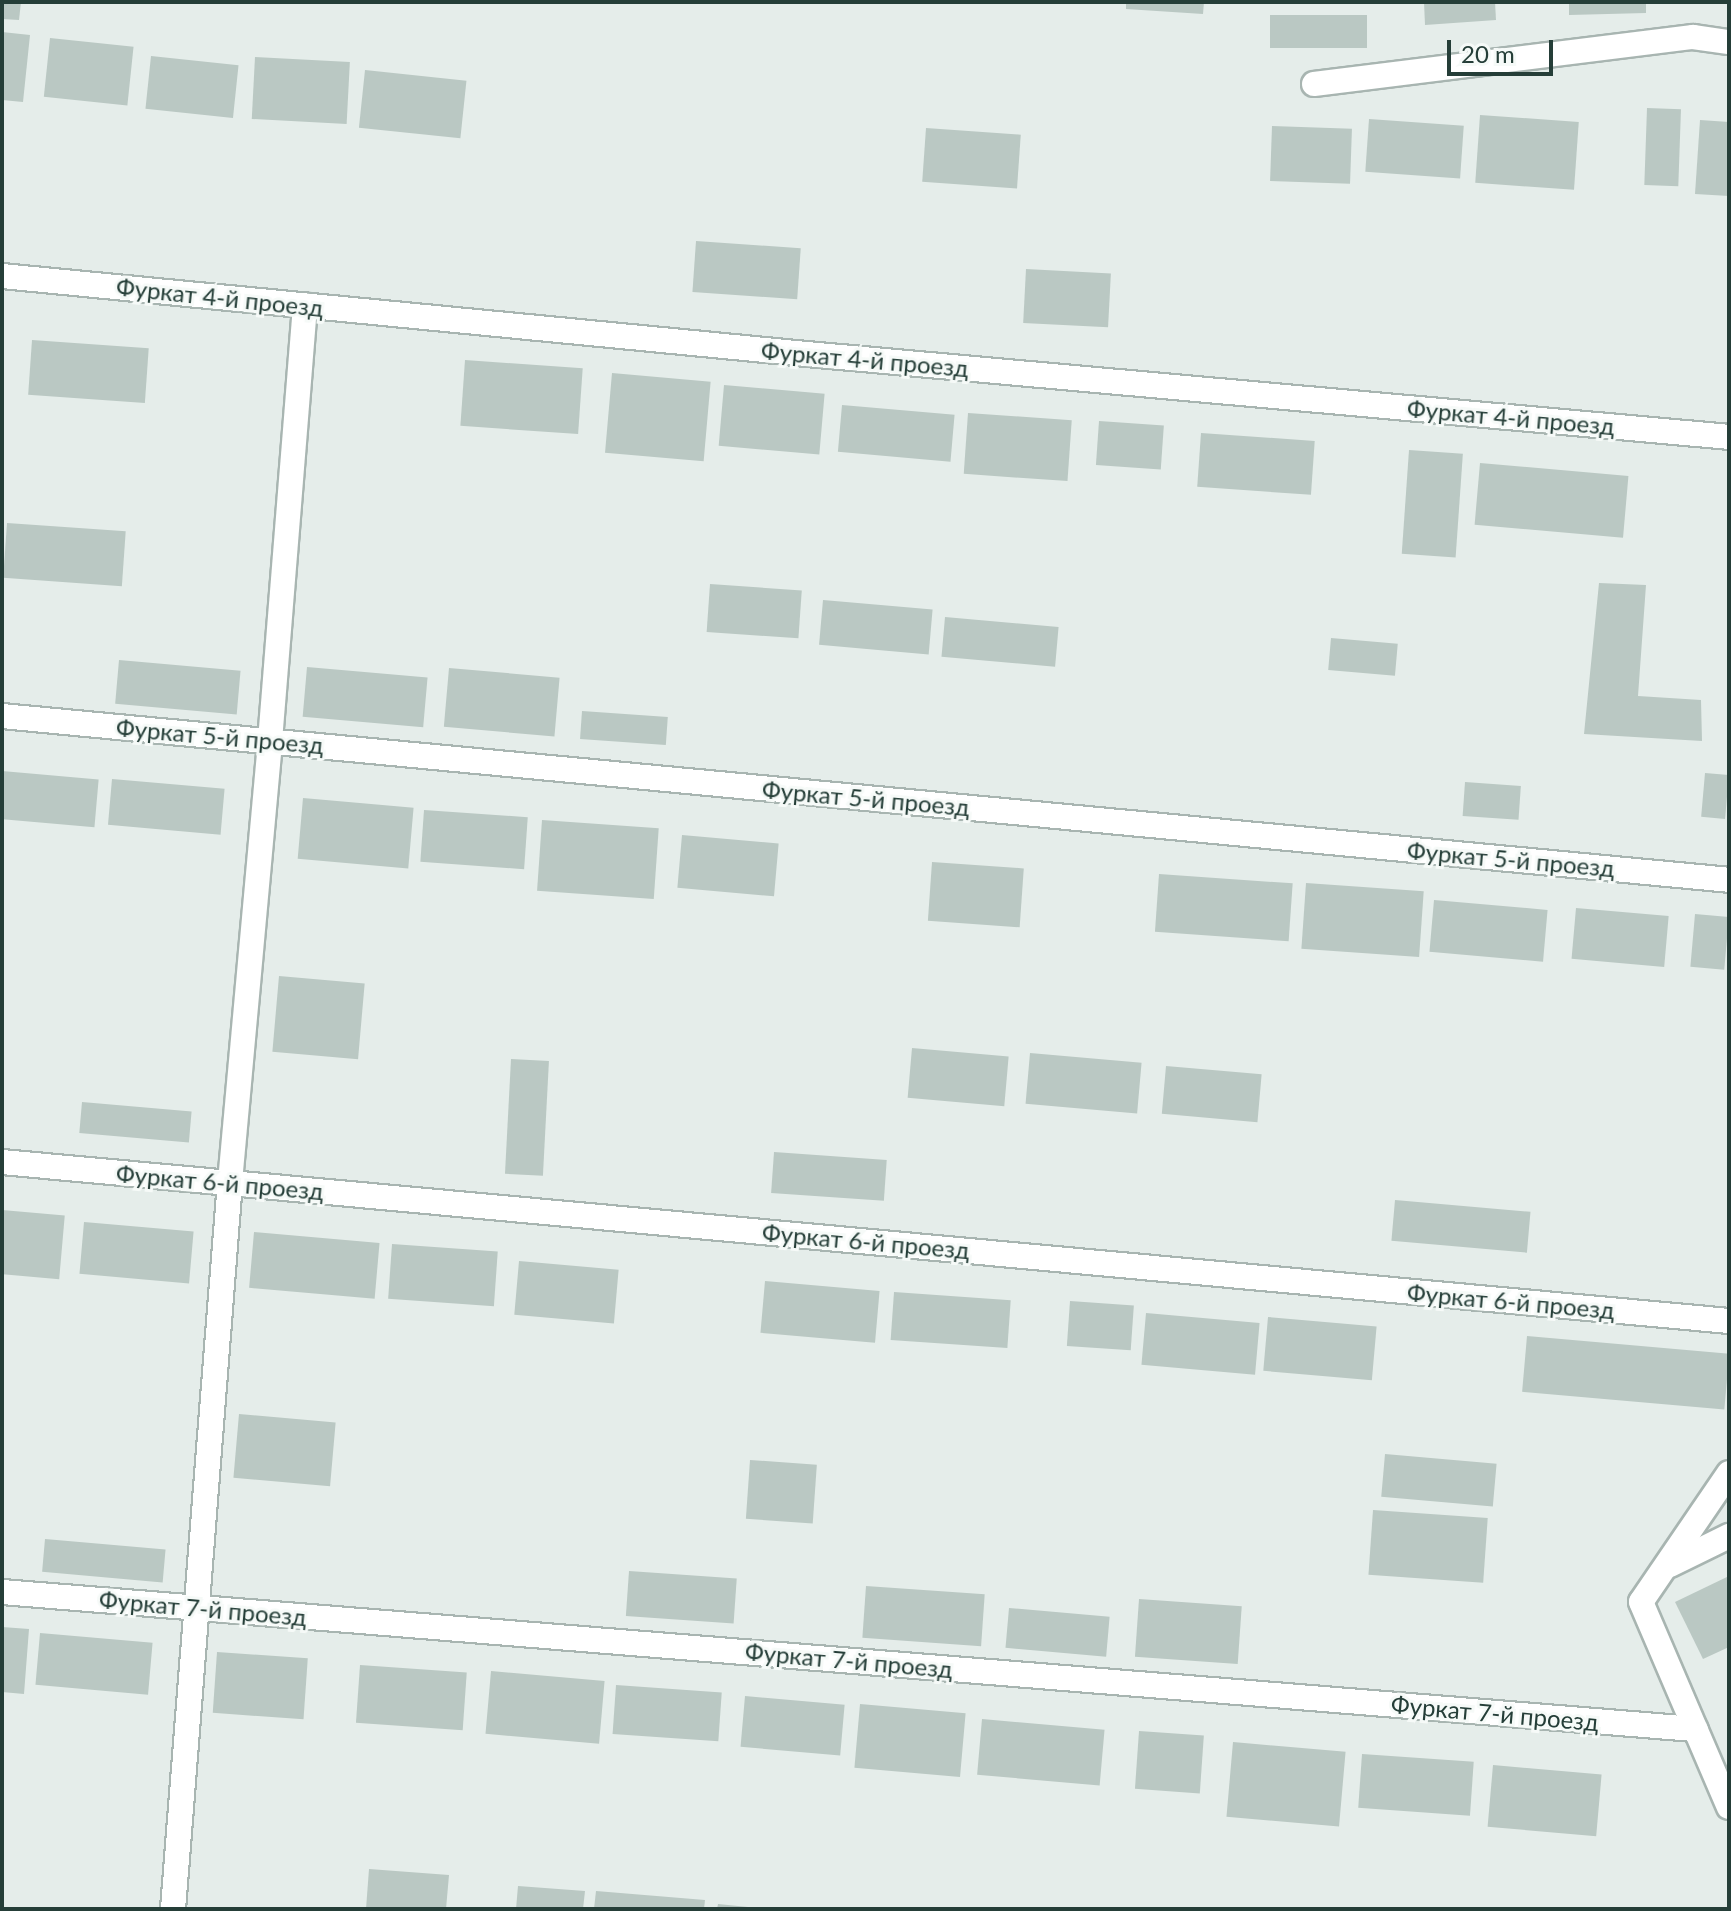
<!DOCTYPE html>
<meta charset="utf-8">
<style>
body{margin:0}
#map{position:relative;width:1731px;height:1911px;overflow:hidden;background:#e5edea;font-family:Lato,sans-serif}
div>[style]{position:absolute}
[style*='--x']{left:calc(var(--x)*1px);top:calc(var(--y)*1px);width:calc(var(--w)*1px);rotate:calc(var(--a)*1deg)}
.building>*{inset:0;background:#bac8c3;transform-origin:0 0}
.roads{filter:drop-shadow(2px 0 #a8b5b1) drop-shadow(-2px 0 #a8b5b1) drop-shadow(0 2px #a8b5b1) drop-shadow(0 -2px #a8b5b1)}
.minor>*{height:24px;margin:-12px;padding:0 12px;transform-origin:12px;border-radius:12px;background:#fff}
span{translate:-50% -50%;white-space:nowrap;text-align:center;line-height:1.15;-webkit-text-stroke:6px #f6faf8;paint-order:stroke}
.street-label{font-size:24px;color:#253e38}
.frame{position:absolute;inset:0;border:4px solid #253e38;pointer-events:none}
.scale{position:absolute;left:1447px;top:40px;width:106px;height:36px;box-sizing:border-box;border:4px solid #253e38;border-top:0;padding-left:10px;font-size:24px;line-height:28px;white-space:nowrap;color:#253e38;-webkit-text-stroke:6px #f6faf8;paint-order:stroke}
</style>
<div id="map">
<div class="building">
<i style="clip-path:polygon(2px 2px,21px 2px,19px 20px,2px 19px)"></i>
<i style="clip-path:polygon(1126px 2px,1204px 2px,1203px 14px,1126px 9px)"></i>
<i style="clip-path:polygon(1424px 2px,1495px 2px,1496px 20px,1425px 25px)"></i>
<i style="clip-path:polygon(1569px 2px,1646px 2px,1646px 13px,1569px 15px)"></i>
<i style="left:1270px;top:15px;width:97px;height:33px"></i>
<i style="clip-path:polygon(2px 32px,30px 35px,23px 102px,2px 100px)"></i>
<i style="left:50px;top:38px;width:84px;height:59px;rotate:6deg"></i>
<i style="left:151px;top:56px;width:88px;height:53px;rotate:6deg"></i>
<i style="left:255px;top:57px;width:95px;height:62px;rotate:3deg"></i>
<i style="left:365px;top:70px;width:102px;height:58px;rotate:6deg"></i>
<i style="left:1647px;top:108px;width:34px;height:77px;rotate:2deg"></i>
<i style="left:1480px;top:115px;width:99px;height:68px;rotate:4deg"></i>
<i style="left:1369px;top:119px;width:95px;height:53px;rotate:4deg"></i>
<i style="clip-path:polygon(1700px 120px,1729px 122px,1729px 196px,1695px 194px)"></i>
<i style="left:1272px;top:126px;width:80px;height:55px;rotate:2deg"></i>
<i style="left:926px;top:128px;width:95px;height:54px;rotate:4deg"></i>
<i style="left:696px;top:241px;width:105px;height:51px;rotate:4deg"></i>
<i style="left:1026px;top:269px;width:85px;height:54px;rotate:3deg"></i>
<i style="left:32px;top:340px;width:117px;height:55px;rotate:4deg"></i>
<i style="left:465px;top:360px;width:118px;height:66px;rotate:4deg"></i>
<i style="left:612px;top:373px;width:99px;height:80px;rotate:5deg"></i>
<i style="left:724px;top:385px;width:101px;height:61px;rotate:5deg"></i>
<i style="left:842px;top:405px;width:113px;height:47px;rotate:5deg"></i>
<i style="left:968px;top:413px;width:104px;height:61px;rotate:4deg"></i>
<i style="left:1099px;top:421px;width:65px;height:44px;rotate:4deg"></i>
<i style="left:1201px;top:433px;width:114px;height:54px;rotate:4deg"></i>
<i style="left:1409px;top:450px;width:54px;height:104px;rotate:4deg"></i>
<i style="left:1480px;top:463px;width:149px;height:62px;rotate:5deg"></i>
<i style="left:7px;top:523px;width:119px;height:55px;rotate:4deg"></i>
<i style="clip-path:polygon(1599px 583px,1646px 585px,1638px 696px,1701px 700px,1702px 741px,1584px 734px)"></i>
<i style="left:710px;top:584px;width:92px;height:48px;rotate:4deg"></i>
<i style="left:823px;top:600px;width:110px;height:45px;rotate:5deg"></i>
<i style="left:945px;top:617px;width:114px;height:40px;rotate:5deg"></i>
<i style="left:1331px;top:638px;width:67px;height:32px;rotate:5deg"></i>
<i style="left:119px;top:660px;width:122px;height:44px;rotate:5deg"></i>
<i style="left:307px;top:667px;width:121px;height:50px;rotate:5deg"></i>
<i style="left:449px;top:668px;width:111px;height:59px;rotate:5deg"></i>
<i style="left:582px;top:711px;width:86px;height:28px;rotate:4deg"></i>
<i style="left:2px;top:771px;width:97px;height:48px;rotate:5deg"></i>
<i style="left:1705px;top:773px;width:24px;height:44px;rotate:5deg"></i>
<i style="left:112px;top:779px;width:113px;height:46px;rotate:5deg"></i>
<i style="left:1465px;top:782px;width:56px;height:34px;rotate:4deg"></i>
<i style="left:303px;top:798px;width:111px;height:61px;rotate:5deg"></i>
<i style="left:424px;top:810px;width:104px;height:52px;rotate:4deg"></i>
<i style="left:542px;top:820px;width:117px;height:71px;rotate:4deg"></i>
<i style="left:682px;top:835px;width:97px;height:53px;rotate:5deg"></i>
<i style="left:932px;top:862px;width:92px;height:59px;rotate:4deg"></i>
<i style="left:1159px;top:874px;width:134px;height:58px;rotate:4deg"></i>
<i style="left:1306px;top:883px;width:118px;height:66px;rotate:4deg"></i>
<i style="left:1434px;top:900px;width:114px;height:52px;rotate:5deg"></i>
<i style="left:1576px;top:908px;width:93px;height:51px;rotate:5deg"></i>
<i style="left:1695px;top:914px;width:34px;height:53px;rotate:5deg"></i>
<i style="left:279px;top:976px;width:86px;height:76px;rotate:5deg"></i>
<i style="left:912px;top:1048px;width:97px;height:50px;rotate:5deg"></i>
<i style="left:1030px;top:1053px;width:112px;height:51px;rotate:5deg"></i>
<i style="left:511px;top:1059px;width:38px;height:115px;rotate:3deg"></i>
<i style="left:1166px;top:1066px;width:96px;height:48px;rotate:5deg"></i>
<i style="left:82px;top:1102px;width:110px;height:31px;rotate:5deg"></i>
<i style="left:774px;top:1152px;width:113px;height:41px;rotate:4deg"></i>
<i style="left:1395px;top:1200px;width:136px;height:41px;rotate:5deg"></i>
<i style="left:2px;top:1210px;width:63px;height:64px;rotate:5deg"></i>
<i style="left:84px;top:1222px;width:110px;height:52px;rotate:5deg"></i>
<i style="left:254px;top:1232px;width:126px;height:56px;rotate:5deg"></i>
<i style="left:392px;top:1244px;width:106px;height:55px;rotate:4deg"></i>
<i style="left:519px;top:1261px;width:100px;height:54px;rotate:5deg"></i>
<i style="left:765px;top:1281px;width:115px;height:52px;rotate:5deg"></i>
<i style="left:894px;top:1292px;width:117px;height:48px;rotate:4deg"></i>
<i style="left:1070px;top:1301px;width:64px;height:45px;rotate:4deg"></i>
<i style="left:1146px;top:1313px;width:114px;height:52px;rotate:5deg"></i>
<i style="left:1268px;top:1317px;width:109px;height:54px;rotate:5deg"></i>
<i style="left:1527px;top:1336px;width:203px;height:56px;rotate:5deg"></i>
<i style="left:239px;top:1414px;width:97px;height:64px;rotate:5deg"></i>
<i style="left:1385px;top:1454px;width:112px;height:43px;rotate:5deg"></i>
<i style="left:750px;top:1460px;width:67px;height:59px;rotate:4deg"></i>
<i style="left:1373px;top:1510px;width:115px;height:65px;rotate:4deg"></i>
<i style="left:45px;top:1539px;width:121px;height:33px;rotate:5deg"></i>
<i style="left:629px;top:1571px;width:108px;height:45px;rotate:4deg"></i>
<i style="clip-path:polygon(1729px 1576px,1729px 1647px,1703px 1659px,1675px 1602px)"></i>
<i style="left:866px;top:1586px;width:119px;height:52px;rotate:4deg"></i>
<i style="left:1139px;top:1599px;width:103px;height:58px;rotate:4deg"></i>
<i style="left:1009px;top:1608px;width:101px;height:40px;rotate:5deg"></i>
<i style="clip-path:polygon(2px 1627px,29px 1629px,24px 1694px,2px 1692px)"></i>
<i style="left:40px;top:1633px;width:113px;height:52px;rotate:5deg"></i>
<i style="left:217px;top:1652px;width:91px;height:61px;rotate:4deg"></i>
<i style="left:360px;top:1665px;width:107px;height:58px;rotate:4deg"></i>
<i style="left:491px;top:1671px;width:114px;height:63px;rotate:5deg"></i>
<i style="left:616px;top:1685px;width:106px;height:49px;rotate:4deg"></i>
<i style="left:745px;top:1696px;width:100px;height:51px;rotate:5deg"></i>
<i style="left:860px;top:1704px;width:106px;height:64px;rotate:5deg"></i>
<i style="left:982px;top:1719px;width:123px;height:56px;rotate:5deg"></i>
<i style="left:1139px;top:1731px;width:65px;height:58px;rotate:4deg"></i>
<i style="left:1233px;top:1742px;width:113px;height:75px;rotate:5deg"></i>
<i style="left:1362px;top:1754px;width:112px;height:54px;rotate:4deg"></i>
<i style="left:1493px;top:1765px;width:109px;height:62px;rotate:5deg"></i>
<i style="clip-path:polygon(369px 1869px,449px 1875px,446px 1909px,366px 1909px)"></i>
<i style="clip-path:polygon(518px 1886px,585px 1891px,583px 1909px,516px 1909px)"></i>
<i style="clip-path:polygon(596px 1891px,705px 1900px,704px 1909px,594px 1909px)"></i>
<i style="clip-path:polygon(718px 1904px,748px 1907px,747px 1909px,717px 1909px)"></i>
</div>
<div class="roads">
<div class="minor">
<i style="--x:1314;--y:84;--w:382;--a:-7.1"></i>
<i style="--x:1693;--y:37;--w:36;--a:8"></i>
<i style="--x:2;--y:276;--w:798;--a:5.54"></i>
<i style="--x:796;--y:353;--w:937;--a:5.14"></i>
<i style="--x:2;--y:716;--w:1735;--a:5.42"></i>
<i style="--x:2;--y:1162;--w:1734;--a:5.26"></i>
<i style="--x:1729;--y:1473;--w:156;--a:124.3"></i>
<i style="--x:1641;--y:1602;--w:223;--a:66.8"></i>
<i style="--x:1670;--y:1565;--w:66;--a:-26.2"></i>
<i style="--x:2;--y:1592;--w:1699;--a:4.63"></i>
<i style="--x:173;--y:1909;--w:729;--a:-85.52"></i>
<i style="--x:230;--y:1182;--w:443;--a:-84.8"></i>
<i style="--x:270;--y:741;--w:437;--a:-85.4"></i>
</div>
</div>
<div class="street-label">
<span style="left:220px;top:297px;rotate:6deg">Фуркат 4-й проезд</span>
<span style="left:865px;top:359px;rotate:5deg">Фуркат 4-й проезд</span>
<span style="left:1511px;top:417px;rotate:5deg">Фуркат 4-й проезд</span>
<span style="left:220px;top:736px;rotate:5deg">Фуркат 5-й проезд</span>
<span style="left:866px;top:798px;rotate:5deg">Фуркат 5-й проезд</span>
<span style="left:1511px;top:859px;rotate:5deg">Фуркат 5-й проезд</span>
<span style="left:220px;top:1182px;rotate:5deg">Фуркат 6-й проезд</span>
<span style="left:866px;top:1241px;rotate:5deg">Фуркат 6-й проезд</span>
<span style="left:1511px;top:1301px;rotate:5deg">Фуркат 6-й проезд</span>
<span style="left:203px;top:1608px;rotate:5deg">Фуркат 7-й проезд</span>
<span style="left:849px;top:1660px;rotate:5deg">Фуркат 7-й проезд</span>
<span style="left:1495px;top:1713px;rotate:5deg">Фуркат 7-й проезд</span>
</div>
<div class="frame"></div>
<div class="scale">20 m</div>
</div>
